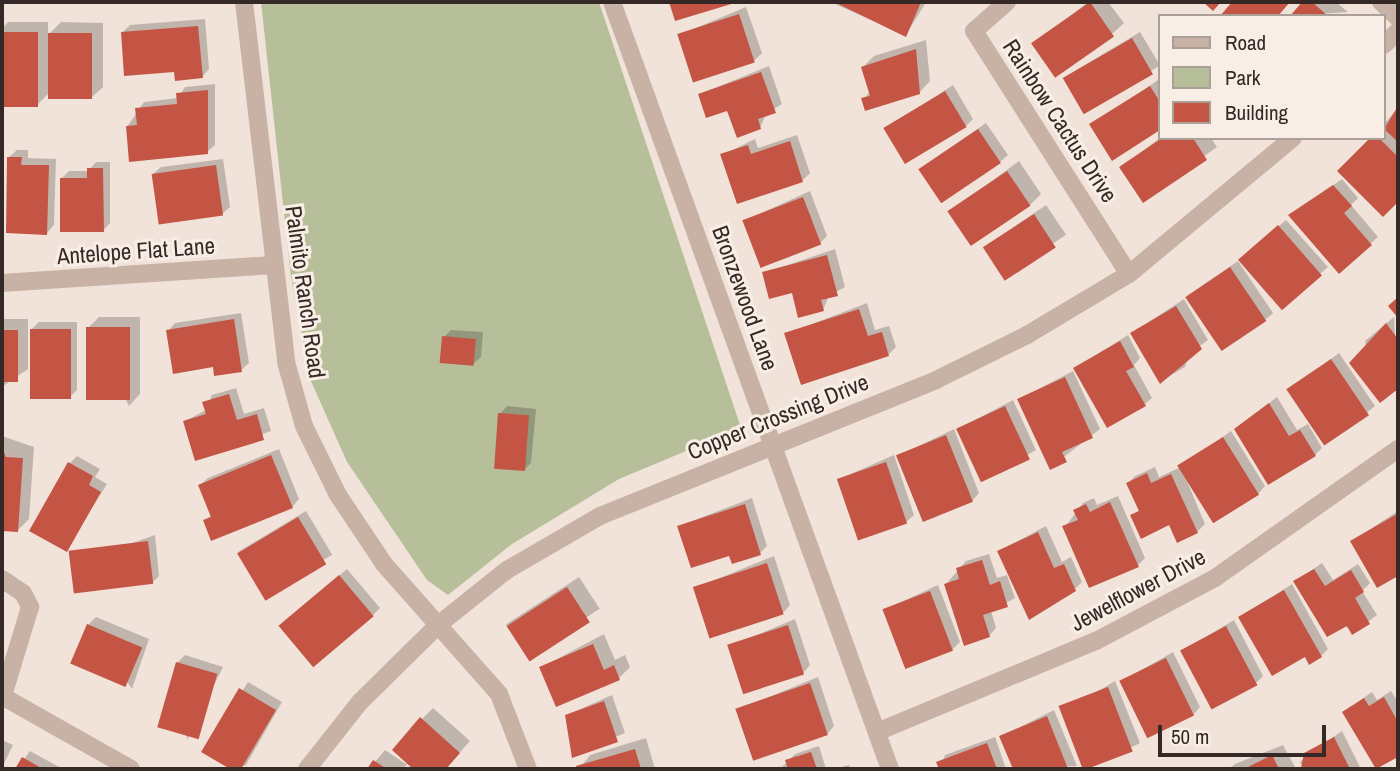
<!DOCTYPE html>
<style>
body{margin:0}
#map{position:relative;width:1400px;height:771px;overflow:hidden;background:#f1e3d9;font-family:"Archivo Narrow",sans-serif}
div>[style]{position:absolute}
[style*='--x']{left:calc(var(--x)*1px);top:calc(var(--y)*1px);width:calc(var(--w)*1px);rotate:calc(var(--a)*1deg)}
.green>*{inset:0;background:#b7bf9a}
.shadow>*{inset:0;background:#0003;transform-origin:0 0}
.building>*{inset:0;background:#c45544;transform-origin:0 0}
.minor>*{height:18px;margin:-9px;padding:0 9px;transform-origin:9px;border-radius:9px;background:#c8b2a6}
span{translate:-50% -50%;white-space:nowrap;text-align:center;line-height:1.15;-webkit-text-stroke:6px #f9eee5;paint-order:stroke}
.street-label{font-size:23px;color:#352927}
.frame{position:absolute;inset:0;border:4px solid #352927;pointer-events:none}
.legend{position:absolute;left:1158px;top:14px;width:228px;height:126px;box-sizing:border-box;background:#f9eee5;border:2px solid #ab9f99;margin:0;padding:9px 12px;list-style:none;font-size:21px;color:#352927}
.legend li{display:flex;align-items:center;gap:14px;height:35px}
.legend b{width:35px;border:2px solid #ab9f99}
.scale{position:absolute;left:1158px;top:725px;width:168px;height:32px;box-sizing:border-box;border:4px solid #352927;border-top:0;padding-left:9px;font-size:21px;line-height:24px;white-space:nowrap;color:#352927;-webkit-text-stroke:5px #f9eee5;paint-order:stroke}
</style>
<div id="map">
<div class="green">
<i style="clip-path:polygon(261px 2px,599px 2px,741px 428px,619px 479px,512px 544px,448px 595px,427px 580px,347px 462px,310px 379px,291px 277px)"></i>
</div>
<div class="shadow">
<i style="clip-path:polygon(926px 2px,906px 35px,835px 4px,836px 2px)"></i>
<i style="clip-path:polygon(1088px 2px,1108px 2px,1124px 23px,1112px 34px,1033px 45px)"></i>
<i style="clip-path:polygon(1305px 2px,1336px 2px,1348px 12px,1292px 16px)"></i>
<i style="clip-path:polygon(746px 7px,762px 53px,754px 61px,679px 35px)"></i>
<i style="clip-path:polygon(205px 19px,209px 69px,202px 77px,176px 70px,122px 33px,130px 25px)"></i>
<i style="clip-path:polygon(8px 22px,48px 22px,48px 35px,61px 22px,103px 23px,103px 87px,91px 98px,50px 92px,37px 105px,2px 105px,2px 28px)"></i>
<i style="left:1140px;top:32px;width:39px;height:88px;rotate:59deg"></i>
<i style="clip-path:polygon(926px 40px,930px 81px,919px 93px,863px 99px,870px 92px,863px 67px,874px 56px)"></i>
<i style="clip-path:polygon(769px 66px,782px 104px,766px 114px,760px 128px,700px 94px)"></i>
<i style="clip-path:polygon(1158px 80px,1160px 128px,1113px 159px,1091px 125px)"></i>
<i style="clip-path:polygon(215px 84px,215px 145px,207px 152px,127px 127px,144px 102px,178px 98px,185px 87px)"></i>
<i style="clip-path:polygon(953px 85px,973px 119px,966px 126px,886px 129px)"></i>
<i style="clip-path:polygon(1398px 108px,1398px 200px,1383px 215px,1373px 138px,1384px 138px,1384px 124px)"></i>
<i style="clip-path:polygon(986px 123px,1008px 155px,1000px 162px,920px 169px)"></i>
<i style="clip-path:polygon(797px 135px,810px 173px,802px 181px,722px 155px,755px 139px,758px 148px)"></i>
<i style="clip-path:polygon(1160px 138px,1211px 138px,1217px 147px,1143px 200px,1121px 167px)"></i>
<i style="clip-path:polygon(17px 150px,28px 150px,28px 158px,56px 159px,54px 225px,47px 233px,9px 157px)"></i>
<i style="clip-path:polygon(223px 159px,230px 207px,222px 214px,153px 174px,161px 167px)"></i>
<i style="clip-path:polygon(1019px 161px,1041px 194px,1030px 205px,950px 212px)"></i>
<i style="clip-path:polygon(96px 162px,110px 162px,110px 223px,103px 231px,62px 178px,69px 171px,88px 171px)"></i>
<i style="clip-path:polygon(1342px 179px,1358px 198px,1351px 205px,1378px 237px,1370px 244px,1290px 215px)"></i>
<i style="clip-path:polygon(2px 184px,4px 184px,2px 225px)"></i>
<i style="clip-path:polygon(810px 191px,827px 236px,820px 243px,744px 221px)"></i>
<i style="left:1046px;top:205px;width:36px;height:74px;rotate:56deg"></i>
<i style="clip-path:polygon(1286px 220px,1328px 267px,1320px 274px,1248px 253px)"></i>
<i style="clip-path:polygon(835px 249px,845px 287px,829px 296px,823px 310px,764px 273px)"></i>
<i style="clip-path:polygon(1238px 261px,1273px 313px,1265px 320px,1187px 296px)"></i>
<i style="clip-path:polygon(1184px 299px,1208px 340px,1189px 354px,1185px 367px,1161px 381px,1132px 333px)"></i>
<i style="clip-path:polygon(867px 303px,875px 330px,889px 326px,896px 347px,888px 355px,786px 334px)"></i>
<i style="clip-path:polygon(241px 313px,249px 363px,241px 370px,214px 365px,168px 331px,175px 323px)"></i>
<i style="clip-path:polygon(99px 317px,140px 317px,140px 394px,129px 406px,88px 328px)"></i>
<i style="clip-path:polygon(1394px 317px,1398px 387px,1380px 401px,1365px 341px)"></i>
<i style="clip-path:polygon(2px 319px,28px 319px,28px 369px,2px 387px)"></i>
<i style="clip-path:polygon(39px 322px,77px 322px,77px 390px,70px 397px,32px 329px)"></i>
<i style="clip-path:polygon(451px 330px,483px 332px,481px 357px,473px 364px,444px 337px)"></i>
<i style="clip-path:polygon(1128px 335px,1140px 358px,1134px 365px,1152px 398px,1144px 405px,1075px 368px)"></i>
<i style="clip-path:polygon(1339px 353px,1375px 406px,1350px 426px,1289px 390px)"></i>
<i style="clip-path:polygon(1073px 371px,1100px 429px,1051px 467px,1019px 399px)"></i>
<i style="clip-path:polygon(236px 388px,244px 414px,264px 408px,271px 431px,196px 459px,185px 421px,206px 410px,212px 395px)"></i>
<i style="clip-path:polygon(1277px 397px,1297px 430px,1308px 424px,1322px 448px,1315px 455px,1244px 422px)"></i>
<i style="clip-path:polygon(1013px 400px,1036px 450px,1005px 468px,958px 429px)"></i>
<i style="clip-path:polygon(507px 406px,536px 409px,531px 463px,524px 470px,500px 414px)"></i>
<i style="clip-path:polygon(954px 429px,979px 493px,972px 501px,898px 456px)"></i>
<i style="clip-path:polygon(1231px 431px,1265px 486px,1258px 494px,1181px 467px,1205px 524px,1197px 532px,1133px 516px,1140px 509px,1128px 483px,1135px 476px,1155px 467px,1159px 477px,1181px 467px)"></i>
<i style="clip-path:polygon(2px 436px,34px 447px,29px 519px,18px 530px,2px 529px)"></i>
<i style="clip-path:polygon(279px 449px,299px 499px,292px 507px,205px 521px,212px 514px,200px 485px,208px 478px)"></i>
<i style="clip-path:polygon(894px 455px,914px 515px,906px 522px,839px 479px)"></i>
<i style="clip-path:polygon(77px 456px,100px 469px,95px 477px,107px 484px,66px 550px,70px 463px)"></i>
<i style="clip-path:polygon(1118px 496px,1145px 558px,1138px 565px,1065px 527px,1083px 503px,1094px 498px,1097px 505px)"></i>
<i style="clip-path:polygon(752px 498px,767px 546px,760px 553px,730px 554px,679px 526px)"></i>
<i style="left:306px;top:511px;width:51px;height:80px;rotate:59deg"></i>
<i style="clip-path:polygon(1398px 511px,1398px 574px,1378px 586px,1352px 541px)"></i>
<i style="clip-path:polygon(1046px 526px,1062px 562px,1071px 557px,1082px 582px,1075px 589px,999px 551px)"></i>
<i style="clip-path:polygon(155px 535px,159px 576px,152px 583px,73px 564px)"></i>
<i style="clip-path:polygon(989px 554px,997px 578px,1007px 575px,1015px 598px,991px 611px,996px 628px,989px 636px,946px 584px,966px 561px)"></i>
<i style="clip-path:polygon(774px 556px,790px 605px,783px 613px,695px 588px)"></i>
<i style="clip-path:polygon(1322px 563px,1333px 580px,1358px 564px,1370px 583px,1362px 591px,1377px 615px,1353px 633px,1296px 581px)"></i>
<i style="clip-path:polygon(347px 569px,380px 608px,373px 615px,288px 619px)"></i>
<i style="left:579px;top:577px;width:38px;height:87px;rotate:57deg"></i>
<i style="clip-path:polygon(1292px 584px,1328px 649px,1321px 656px,1305px 655px,1240px 617px)"></i>
<i style="clip-path:polygon(938px 585px,960px 642px,952px 650px,884px 610px)"></i>
<i style="clip-path:polygon(96px 617px,149px 639px,132px 689px,88px 625px)"></i>
<i style="clip-path:polygon(795px 619px,810px 665px,803px 673px,730px 646px)"></i>
<i style="clip-path:polygon(1234px 620px,1263px 676px,1255px 684px,1182px 651px)"></i>
<i style="clip-path:polygon(604px 634px,615px 660px,625px 655px,630px 667px,619px 678px,542px 667px)"></i>
<i style="clip-path:polygon(1173px 652px,1200px 707px,1193px 715px,1122px 681px)"></i>
<i style="clip-path:polygon(185px 655px,223px 667px,187px 740px,177px 663px)"></i>
<i style="clip-path:polygon(818px 677px,834px 726px,827px 734px,737px 710px)"></i>
<i style="clip-path:polygon(1115px 681px,1140px 743px,1086px 769px,1063px 712px)"></i>
<i style="clip-path:polygon(248px 682px,282px 702px,246px 765px,234px 769px,204px 751px)"></i>
<i style="clip-path:polygon(1391px 691px,1398px 702px,1398px 755px,1377px 768px,1344px 712px,1372px 692px,1377px 700px)"></i>
<i style="clip-path:polygon(612px 695px,625px 733px,573px 755px,567px 715px)"></i>
<i style="clip-path:polygon(433px 708px,470px 741px,445px 769px,416px 769px,408px 762px,404px 769px,369px 769px,385px 750px,406px 764px,422px 719px)"></i>
<i style="clip-path:polygon(1054px 710px,1077px 766px,1015px 769px,1002px 736px)"></i>
<i style="clip-path:polygon(1342px 731px,1361px 769px,1303px 769px,1300px 762px,1307px 755px)"></i>
<i style="clip-path:polygon(995px 737px,1006px 769px,940px 769px,945px 755px)"></i>
<i style="clip-path:polygon(646px 738px,655px 769px,579px 769px,590px 755px)"></i>
<i style="clip-path:polygon(2px 740px,13px 745px,2px 768px)"></i>
<i style="clip-path:polygon(1283px 745px,1296px 769px,1229px 769px,1235px 764px)"></i>
<i style="clip-path:polygon(819px 746px,826px 769px,780px 769px,795px 754px)"></i>
<i style="clip-path:polygon(30px 751px,63px 769px,17px 769px)"></i>
<i style="clip-path:polygon(849px 765px,850px 769px,834px 769px)"></i>
</div>
<div class="building">
<i style="clip-path:polygon(669px 2px,738px 2px,675px 21px)"></i>
<i style="clip-path:polygon(834px 2px,921px 2px,906px 37px)"></i>
<i style="left:1090px;top:2px;width:42px;height:72px;rotate:55deg"></i>
<i style="clip-path:polygon(1203px 2px,1221px 2px,1213px 11px)"></i>
<i style="clip-path:polygon(1232px 2px,1290px 2px,1278px 16px,1220px 16px)"></i>
<i style="clip-path:polygon(1302px 2px,1312px 2px,1328px 16px,1290px 16px)"></i>
<i style="left:739px;top:14px;width:51px;height:65px;rotate:72deg"></i>
<i style="clip-path:polygon(198px 26px,203px 78px,175px 81px,174px 72px,124px 76px,121px 32px)"></i>
<i style="left:2px;top:32px;width:36px;height:75px"></i>
<i style="left:48px;top:33px;width:44px;height:66px"></i>
<i style="left:1132px;top:38px;width:42px;height:80px;rotate:60deg"></i>
<i style="clip-path:polygon(916px 49px,920px 94px,865px 111px,861px 98px,870px 96px,861px 67px)"></i>
<i style="clip-path:polygon(761px 72px,776px 113px,758px 119px,761px 129px,737px 138px,727px 111px,706px 118px,698px 94px)"></i>
<i style="clip-path:polygon(1150px 86px,1160px 102px,1160px 130px,1112px 161px,1089px 124px)"></i>
<i style="clip-path:polygon(208px 90px,208px 154px,129px 162px,126px 126px,137px 125px,135px 108px,177px 104px,176px 93px)"></i>
<i style="left:945px;top:91px;width:42px;height:72px;rotate:59deg"></i>
<i style="clip-path:polygon(1398px 106px,1398px 142px,1384px 129px)"></i>
<i style="left:978px;top:129px;width:41px;height:72px;rotate:56deg"></i>
<i style="clip-path:polygon(1162px 138px,1193px 138px,1207px 160px,1143px 203px,1119px 167px)"></i>
<i style="clip-path:polygon(1370px 138px,1379px 138px,1398px 157px,1398px 202px,1383px 217px,1337px 171px)"></i>
<i style="clip-path:polygon(790px 141px,803px 182px,737px 204px,720px 154px,748px 145px,751px 154px)"></i>
<i style="clip-path:polygon(7px 157px,22px 157px,21px 165px,49px 165px,47px 235px,6px 233px)"></i>
<i style="left:216px;top:165px;width:51px;height:65px;rotate:82deg"></i>
<i style="clip-path:polygon(87px 168px,103px 168px,104px 232px,60px 232px,60px 178px,87px 178px)"></i>
<i style="left:1007px;top:171px;width:42px;height:72px;rotate:56deg"></i>
<i style="clip-path:polygon(1333px 185px,1352px 206px,1344px 213px,1372px 245px,1339px 274px,1288px 215px)"></i>
<i style="left:803px;top:197px;width:51px;height:65px;rotate:69deg"></i>
<i style="left:1034px;top:214px;width:40px;height:61px;rotate:57deg"></i>
<i style="left:1278px;top:225px;width:67px;height:53px;rotate:49deg"></i>
<i style="clip-path:polygon(827px 255px,838px 296px,821px 300px,824px 311px,798px 318px,792px 293px,769px 299px,762px 272px)"></i>
<i style="left:1230px;top:267px;width:65px;height:54px;rotate:56deg"></i>
<i style="clip-path:polygon(1398px 297px,1398px 318px,1388px 306px)"></i>
<i style="clip-path:polygon(1176px 306px,1202px 349px,1160px 384px,1130px 333px)"></i>
<i style="clip-path:polygon(859px 309px,868px 336px,882px 332px,889px 356px,801px 385px,784px 333px)"></i>
<i style="clip-path:polygon(234px 319px,242px 372px,214px 376px,213px 367px,173px 374px,166px 330px)"></i>
<i style="clip-path:polygon(1386px 323px,1398px 339px,1398px 389px,1380px 403px,1349px 363px)"></i>
<i style="left:86px;top:327px;width:44px;height:73px"></i>
<i style="left:30px;top:329px;width:41px;height:70px"></i>
<i style="left:2px;top:330px;width:16px;height:52px"></i>
<i style="left:442px;top:336px;width:34px;height:27px;rotate:5deg"></i>
<i style="clip-path:polygon(1120px 341px,1134px 367px,1126px 371px,1146px 406px,1107px 428px,1073px 368px)"></i>
<i style="left:1331px;top:359px;width:68px;height:54px;rotate:56deg"></i>
<i style="clip-path:polygon(1065px 377px,1093px 438px,1062px 452px,1067px 462px,1050px 470px,1017px 399px)"></i>
<i style="clip-path:polygon(229px 394px,237px 420px,257px 414px,264px 440px,195px 461px,183px 421px,206px 414px,202px 402px)"></i>
<i style="clip-path:polygon(1269px 403px,1289px 436px,1300px 430px,1316px 456px,1268px 485px,1234px 429px)"></i>
<i style="left:1005px;top:406px;width:59px;height:54px;rotate:65deg"></i>
<i style="left:498px;top:413px;width:31px;height:56px;rotate:4deg"></i>
<i style="left:946px;top:435px;width:72px;height:54px;rotate:68deg"></i>
<i style="left:1223px;top:437px;width:68px;height:54px;rotate:58deg"></i>
<i style="clip-path:polygon(2px 448px,6px 457px,23px 458px,18px 532px,2px 531px)"></i>
<i style="clip-path:polygon(271px 455px,293px 508px,211px 541px,203px 520px,211px 517px,198px 485px)"></i>
<i style="clip-path:polygon(68px 462px,93px 476px,89px 485px,101px 492px,67px 552px,29px 531px)"></i>
<i style="left:886px;top:462px;width:65px;height:52px;rotate:71deg"></i>
<i style="clip-path:polygon(1147px 473px,1151px 483px,1171px 474px,1198px 533px,1177px 543px,1169px 525px,1141px 539px,1130px 515px,1139px 511px,1126px 483px)"></i>
<i style="clip-path:polygon(1110px 502px,1139px 567px,1089px 588px,1062px 526px,1078px 520px,1073px 510px,1086px 504px,1090px 512px)"></i>
<i style="clip-path:polygon(745px 504px,761px 555px,732px 564px,729px 556px,691px 568px,677px 526px)"></i>
<i style="clip-path:polygon(1397px 514px,1398px 576px,1377px 588px,1350px 541px)"></i>
<i style="left:298px;top:517px;width:55px;height:71px;rotate:59deg"></i>
<i style="clip-path:polygon(1038px 532px,1054px 568px,1064px 564px,1076px 591px,1029px 620px,997px 551px)"></i>
<i style="left:148px;top:541px;width:43px;height:80px;rotate:83deg"></i>
<i style="clip-path:polygon(982px 560px,990px 585px,1000px 581px,1008px 607px,983px 615px,990px 637px,964px 646px,944px 584px,959px 579px,956px 568px)"></i>
<i style="left:767px;top:563px;width:54px;height:78px;rotate:72deg"></i>
<i style="clip-path:polygon(1314px 569px,1325px 586px,1351px 570px,1364px 592px,1355px 598px,1370px 624px,1352px 635px,1347px 626px,1327px 637px,1293px 581px)"></i>
<i style="left:339px;top:575px;width:54px;height:79px;rotate:50deg"></i>
<i style="left:567px;top:587px;width:42px;height:72px;rotate:57deg"></i>
<i style="clip-path:polygon(1284px 590px,1322px 657px,1309px 665px,1305px 657px,1272px 676px,1238px 617px)"></i>
<i style="left:930px;top:591px;width:64px;height:51px;rotate:69deg"></i>
<i style="left:87px;top:624px;width:60px;height:43px;rotate:23deg"></i>
<i style="left:788px;top:625px;width:52px;height:64px;rotate:72deg"></i>
<i style="left:1226px;top:626px;width:67px;height:52px;rotate:62deg"></i>
<i style="clip-path:polygon(593px 644px,604px 670px,614px 665px,620px 680px,556px 707px,539px 667px)"></i>
<i style="left:1166px;top:658px;width:64px;height:52px;rotate:64deg"></i>
<i style="left:176px;top:662px;width:43px;height:68px;rotate:16deg"></i>
<i style="left:810px;top:683px;width:55px;height:79px;rotate:71deg"></i>
<i style="left:1108px;top:687px;width:69px;height:53px;rotate:69deg"></i>
<i style="clip-path:polygon(239px 688px,276px 710px,241px 769px,230px 769px,201px 752px)"></i>
<i style="clip-path:polygon(1384px 697px,1398px 722px,1398px 757px,1376px 769px,1342px 712px,1364px 698px,1369px 706px)"></i>
<i style="clip-path:polygon(604px 701px,618px 742px,572px 758px,565px 715px)"></i>
<i style="clip-path:polygon(1047px 716px,1068px 769px,1013px 769px,999px 736px)"></i>
<i style="clip-path:polygon(420px 717px,460px 753px,446px 769px,413px 769px,392px 750px)"></i>
<i style="clip-path:polygon(1334px 737px,1350px 769px,1301px 769px,1304px 753px)"></i>
<i style="clip-path:polygon(987px 743px,997px 769px,939px 769px,936px 762px)"></i>
<i style="clip-path:polygon(635px 749px,641px 769px,577px 769px,576px 766px)"></i>
<i style="clip-path:polygon(811px 752px,817px 769px,788px 769px,785px 760px)"></i>
<i style="clip-path:polygon(1272px 755px,1279px 769px,1244px 769px)"></i>
<i style="clip-path:polygon(22px 757px,43px 769px,15px 769px)"></i>
<i style="clip-path:polygon(373px 760px,387px 769px,367px 769px)"></i>
</div>
<div class="minor">
<i style="--x:244;--y:2;--w:362;--a:83.3"></i>
<i style="--x:286;--y:362;--w:66;--a:74.3"></i>
<i style="--x:304;--y:426;--w:77;--a:63.8"></i>
<i style="--x:338;--y:495;--w:83;--a:56.3"></i>
<i style="--x:384;--y:564;--w:174;--a:48.5"></i>
<i style="--x:499;--y:694;--w:80;--a:68.9"></i>
<i style="--x:612;--y:2;--w:816;--a:70.08"></i>
<i style="--x:1007;--y:2;--w:44;--a:138.7"></i>
<i style="--x:974;--y:31;--w:288;--a:57.5"></i>
<i style="--x:1381;--y:2;--w:23;--a:43"></i>
<i style="--x:1384;--y:45;--w:20;--a:-45"></i>
<i style="--x:2;--y:283;--w:272;--a:-3.8"></i>
<i style="--x:2;--y:579;--w:25;--a:34"></i>
<i style="--x:23;--y:593;--w:16;--a:63"></i>
<i style="--x:30;--y:607;--w:93;--a:106.9"></i>
<i style="--x:2;--y:696;--w:148;--a:29.5"></i>
<i style="--x:877;--y:732;--w:237;--a:-22.6"></i>
<i style="--x:1096;--y:641;--w:135;--a:-27.9"></i>
<i style="--x:1215;--y:578;--w:224;--a:-35.2"></i>
<i style="--x:307;--y:769;--w:85;--a:-51.7"></i>
<i style="--x:360;--y:702;--w:110;--a:-44.6"></i>
<i style="--x:438;--y:625;--w:88;--a:-38.6"></i>
<i style="--x:507;--y:570;--w:108;--a:-30.1"></i>
<i style="--x:600;--y:516;--w:362;--a:-22"></i>
<i style="--x:936;--y:380;--w:102;--a:-26.3"></i>
<i style="--x:1027;--y:335;--w:119;--a:-30.9"></i>
<i style="--x:1129;--y:274;--w:213;--a:-39.7"></i>
</div>
<div class="street-label">
<span style="left:1060px;top:121px;rotate:57deg">Rainbow Cactus Drive</span>
<span style="left:136px;top:251px;rotate:-4deg">Antelope Flat Lane</span>
<span style="left:305px;top:292px;rotate:82deg">Palmito Ranch Road</span>
<span style="left:745px;top:298px;rotate:70deg">Bronzewood Lane</span>
<span style="left:778px;top:417px;rotate:-22deg">Copper Crossing Drive</span>
<span style="left:1138px;top:590px;rotate:-28deg">Jewelflower Drive</span>
</div>
<div class="frame"></div>
<ul class="legend">
<li><b style="height:9px;background:#c8b2a6"></b>Road</li>
<li><b style="height:19px;background:#b7bf9a"></b>Park</li>
<li><b style="height:19px;background:#c45544"></b>Building</li>
</ul>
<div class="scale">50 m</div>
</div>
